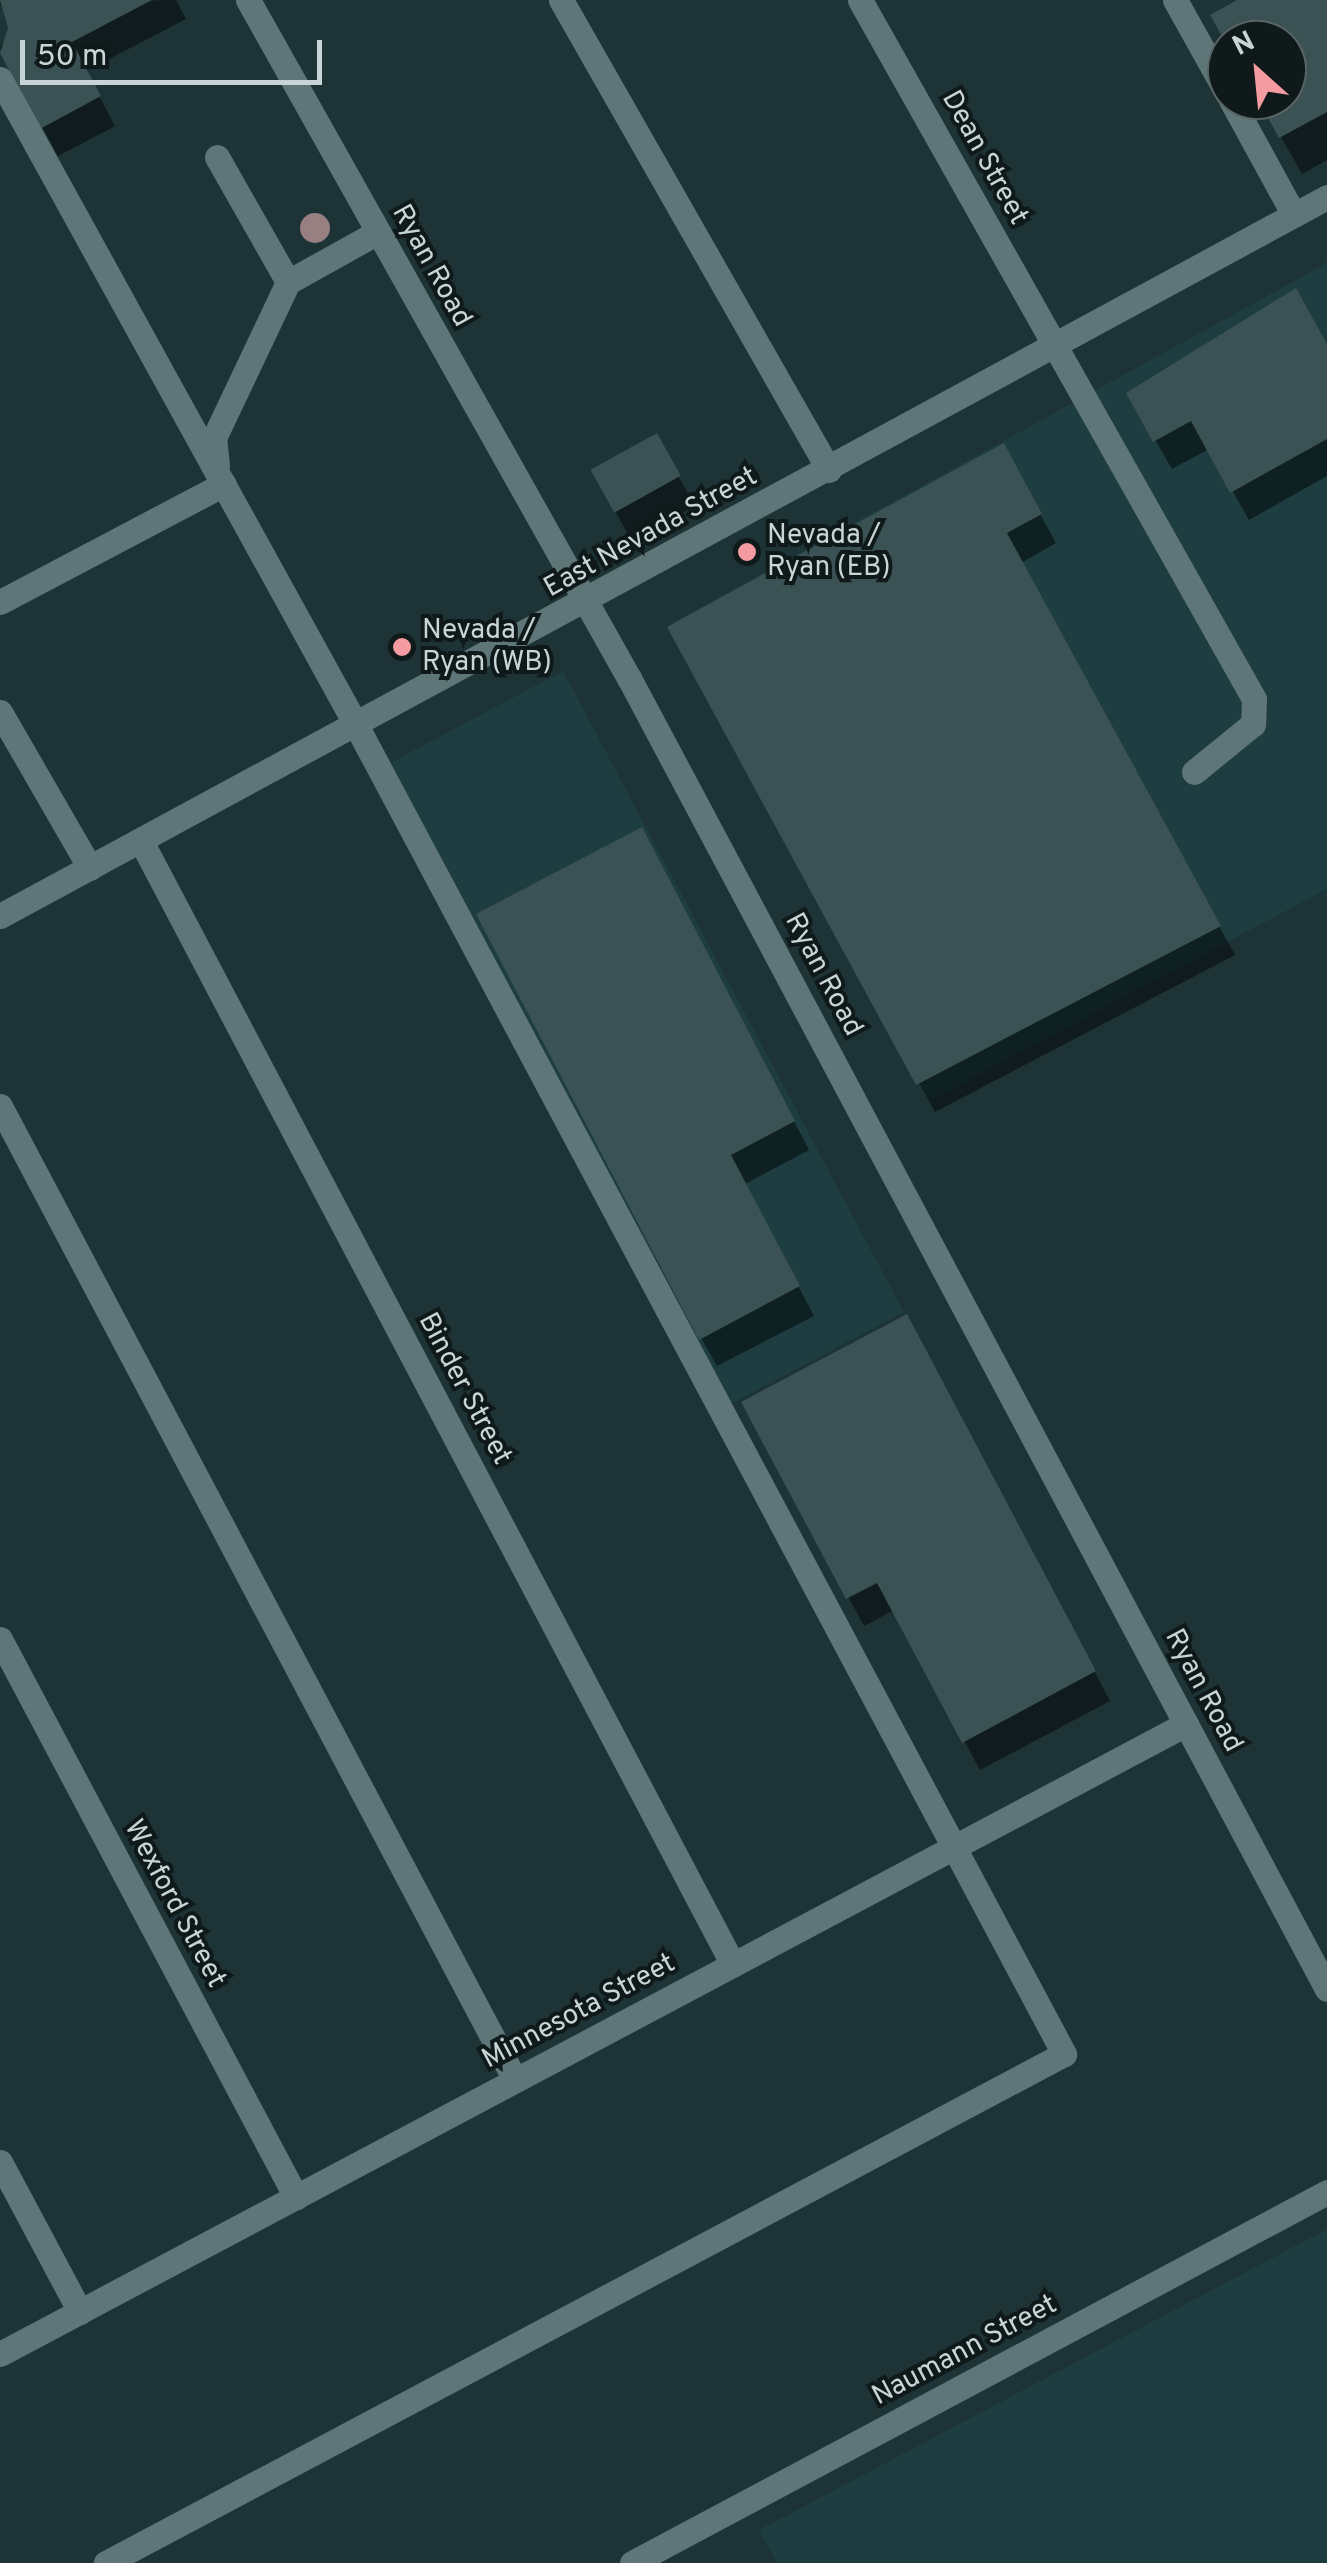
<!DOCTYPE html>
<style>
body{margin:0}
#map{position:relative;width:1327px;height:2563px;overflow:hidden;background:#1d3336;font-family:Overpass,sans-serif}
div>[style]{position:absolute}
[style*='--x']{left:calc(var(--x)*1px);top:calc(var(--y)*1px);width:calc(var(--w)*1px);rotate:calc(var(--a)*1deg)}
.built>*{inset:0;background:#1d3d41;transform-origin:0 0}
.shadow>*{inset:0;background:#0007;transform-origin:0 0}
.building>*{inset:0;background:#3b5255;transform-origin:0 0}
.minor>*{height:25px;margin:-12.5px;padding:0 12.5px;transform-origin:12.5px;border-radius:12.5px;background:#5f7679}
.trees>*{width:30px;height:30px;margin:-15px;border-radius:50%;background:#987f82}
.dots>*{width:28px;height:28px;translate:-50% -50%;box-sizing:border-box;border:5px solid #10191a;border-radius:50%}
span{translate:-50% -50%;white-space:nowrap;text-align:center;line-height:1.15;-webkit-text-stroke:8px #10191a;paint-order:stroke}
.street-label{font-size:28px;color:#c8d5d7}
.poi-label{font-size:28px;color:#c8d5d7}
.left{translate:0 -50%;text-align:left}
.north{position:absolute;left:1207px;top:20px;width:100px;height:100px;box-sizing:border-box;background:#10191a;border:2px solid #5a6466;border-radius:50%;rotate:333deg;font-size:28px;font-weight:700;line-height:40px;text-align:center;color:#c8d5d7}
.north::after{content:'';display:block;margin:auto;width:35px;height:45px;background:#f49aa1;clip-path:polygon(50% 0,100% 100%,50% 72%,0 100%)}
.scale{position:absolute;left:20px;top:40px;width:302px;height:45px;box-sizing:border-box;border:5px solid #c8d5d7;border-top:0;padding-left:12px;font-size:30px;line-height:35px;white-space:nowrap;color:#c8d5d7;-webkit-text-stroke:8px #10191a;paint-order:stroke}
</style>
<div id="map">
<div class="built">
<i style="clip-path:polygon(1327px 263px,1327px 889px,930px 1101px,672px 623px)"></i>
<i style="left:563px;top:671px;width:726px;height:199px;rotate:62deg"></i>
<i style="clip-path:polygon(1327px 2229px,1327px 2563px,777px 2563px,759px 2530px)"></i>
</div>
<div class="shadow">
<i style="clip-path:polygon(176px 0,186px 19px,86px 71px,115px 126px,58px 156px,0 48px,11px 29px,0 3px)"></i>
<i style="clip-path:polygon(1244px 0,1327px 0,1327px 160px,1302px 174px,1260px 100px,1287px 100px,1287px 40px)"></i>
<i style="clip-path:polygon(1327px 348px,1327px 476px,1249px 520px,1209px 449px,1172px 469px,1129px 394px)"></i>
<i style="left:656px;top:436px;width:80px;height:72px;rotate:61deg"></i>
<i style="clip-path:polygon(1019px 475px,1056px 543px,1021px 563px,1235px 955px,935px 1112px,671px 628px)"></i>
<i style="clip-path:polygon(657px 859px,809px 1150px,745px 1184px,814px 1316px,717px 1366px,701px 1338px)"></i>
<i style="clip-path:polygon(922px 1346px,1110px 1701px,980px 1770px,894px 1610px,864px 1626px,745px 1403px)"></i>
</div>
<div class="building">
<i style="clip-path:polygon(0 0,152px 0,72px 42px,101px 96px,40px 129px,0 53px,8px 28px)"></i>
<i style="clip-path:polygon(1237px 0,1327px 0,1327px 112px,1279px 138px,1258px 100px,1287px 100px,1287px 40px,1227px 45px,1210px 15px)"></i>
<i style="clip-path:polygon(1296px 288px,1327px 344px,1327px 439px,1230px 493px,1191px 421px,1153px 442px,1126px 393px)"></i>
<i style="left:657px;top:433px;width:49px;height:76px;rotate:61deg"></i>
<i style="clip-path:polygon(1004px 443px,1042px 514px,1007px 533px,1221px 926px,916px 1085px,667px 627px)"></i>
<i style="clip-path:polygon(642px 827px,795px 1121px,731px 1155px,800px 1286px,699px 1340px,476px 914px)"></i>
<i style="clip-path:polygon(907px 1314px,1096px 1671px,962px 1743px,877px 1583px,846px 1599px,741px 1402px)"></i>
</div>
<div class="minor">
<i style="--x:248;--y:0;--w:778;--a:60.67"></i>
<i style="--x:629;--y:678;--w:1485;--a:61.97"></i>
<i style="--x:561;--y:0;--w:541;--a:60.31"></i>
<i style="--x:860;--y:0;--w:802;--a:60.59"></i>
<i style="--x:1254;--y:699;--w:25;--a:92"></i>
<i style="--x:1253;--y:724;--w:76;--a:140.9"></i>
<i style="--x:1175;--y:0;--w:107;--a:60.8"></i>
<i style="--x:0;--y:79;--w:738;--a:61.14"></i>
<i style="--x:356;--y:725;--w:1506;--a:61.95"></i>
<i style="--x:1064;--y:2054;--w:1085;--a:152.02"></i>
<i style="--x:1231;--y:100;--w:131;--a:61.3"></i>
<i style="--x:217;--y:157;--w:144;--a:60.4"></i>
<i style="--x:288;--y:282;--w:103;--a:-29.1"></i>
<i style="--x:217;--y:465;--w:27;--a:-96"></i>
<i style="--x:214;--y:438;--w:173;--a:-64.6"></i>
<i style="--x:0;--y:602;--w:253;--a:-27.8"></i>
<i style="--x:0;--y:712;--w:180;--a:60"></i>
<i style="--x:141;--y:841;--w:1270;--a:62.22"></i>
<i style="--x:0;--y:916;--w:1509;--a:-28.45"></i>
<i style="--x:0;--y:1106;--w:1102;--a:62.13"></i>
<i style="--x:0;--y:1639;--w:632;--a:62.06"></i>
<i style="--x:0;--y:2162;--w:170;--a:61.9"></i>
<i style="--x:0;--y:2354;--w:1343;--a:-27.98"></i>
<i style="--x:632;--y:2563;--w:788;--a:-28.09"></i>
</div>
<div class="trees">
<i style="left:315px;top:228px"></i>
</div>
<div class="dots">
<i style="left:747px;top:552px;background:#f49aa1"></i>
<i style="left:402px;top:647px;background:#f49aa1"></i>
</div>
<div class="street-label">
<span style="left:984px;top:158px;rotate:61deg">Dean Street</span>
<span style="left:431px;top:266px;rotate:61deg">Ryan Road</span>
<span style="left:651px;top:533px;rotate:-29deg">East Nevada Street</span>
<span style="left:823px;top:975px;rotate:62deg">Ryan Road</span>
<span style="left:464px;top:1389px;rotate:62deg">Binder Street</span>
<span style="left:1203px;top:1691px;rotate:62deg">Ryan Road</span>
<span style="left:174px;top:1904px;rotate:62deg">Wexford Street</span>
<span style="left:579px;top:2012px;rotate:-28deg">Minnesota Street</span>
<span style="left:965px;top:2351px;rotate:-28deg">Naumann Street</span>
</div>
<div class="poi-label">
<span class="left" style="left:767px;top:552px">Nevada /<br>Ryan (EB)</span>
<span class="left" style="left:422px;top:647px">Nevada /<br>Ryan (WB)</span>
</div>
<div class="north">N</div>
<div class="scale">50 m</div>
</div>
